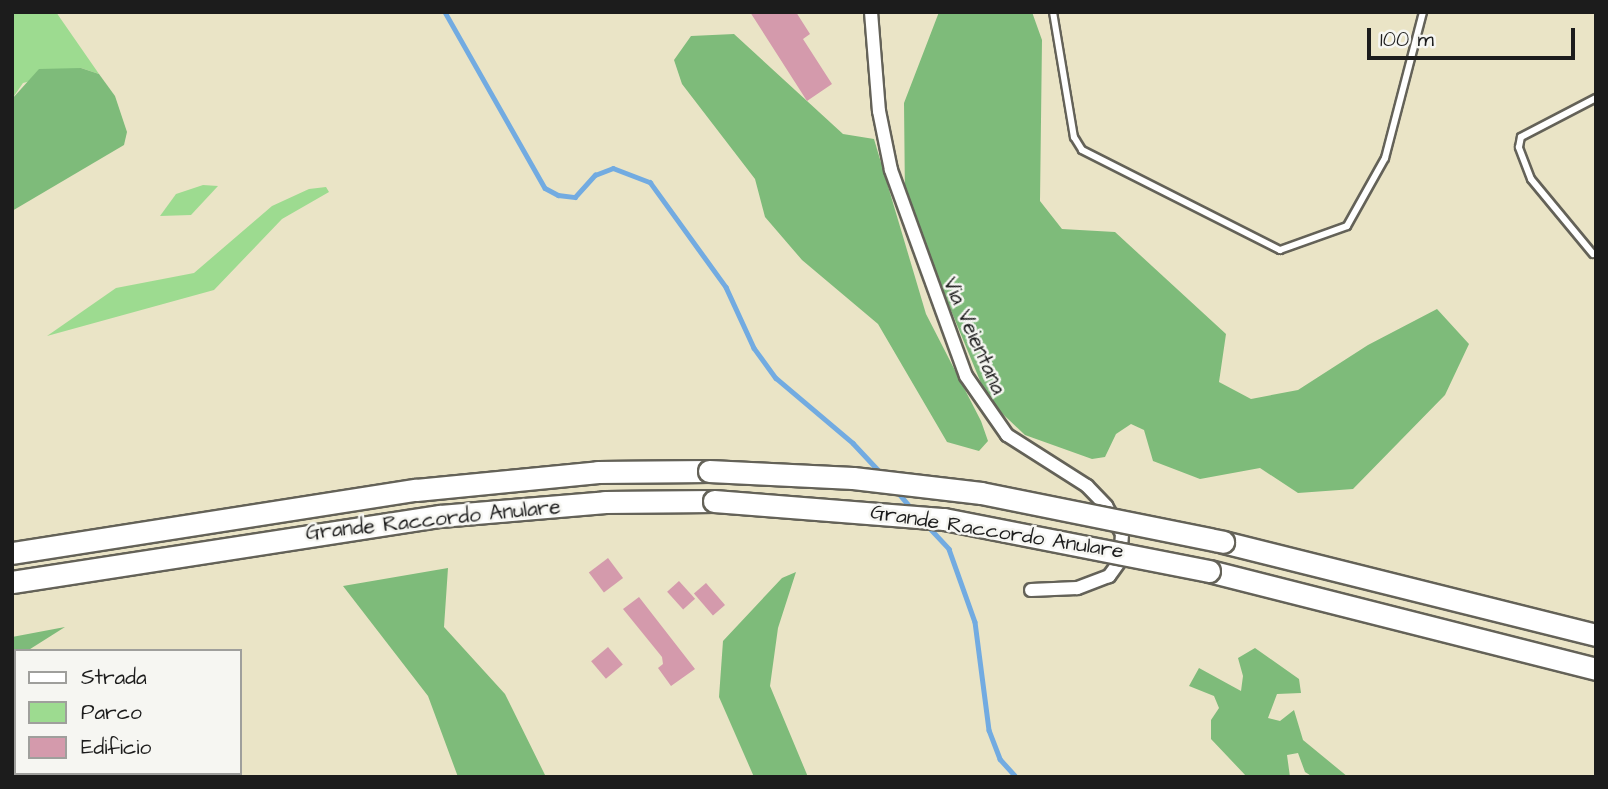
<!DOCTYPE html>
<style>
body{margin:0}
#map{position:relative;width:1608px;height:789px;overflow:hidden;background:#eae4c6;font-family:"Architects Daughter",sans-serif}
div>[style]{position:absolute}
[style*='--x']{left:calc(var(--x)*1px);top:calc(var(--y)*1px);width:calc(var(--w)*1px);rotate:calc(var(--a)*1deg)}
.green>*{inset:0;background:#9ddb90}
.forest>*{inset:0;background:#7ebb7a}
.stream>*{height:4.5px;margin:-2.25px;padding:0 2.25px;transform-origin:2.25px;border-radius:2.25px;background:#72abe1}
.building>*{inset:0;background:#d49aac;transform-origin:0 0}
.roads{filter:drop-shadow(2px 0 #646258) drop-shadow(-2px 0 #646258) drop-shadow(0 2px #646258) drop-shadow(0 -2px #646258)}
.lane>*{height:6px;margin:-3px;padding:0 3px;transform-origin:3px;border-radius:3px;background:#fff}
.street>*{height:12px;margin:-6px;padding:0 6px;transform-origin:6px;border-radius:6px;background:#fff}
.highway>*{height:21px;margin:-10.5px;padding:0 10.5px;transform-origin:10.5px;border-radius:10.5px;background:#fff}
.bridges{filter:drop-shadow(2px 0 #646258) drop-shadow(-2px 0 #646258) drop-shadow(0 2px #646258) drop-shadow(0 -2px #646258)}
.highway-bridge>*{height:21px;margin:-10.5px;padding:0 10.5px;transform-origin:10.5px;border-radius:10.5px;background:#fff}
span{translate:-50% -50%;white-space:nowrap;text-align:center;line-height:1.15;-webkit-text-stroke:5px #f6f6f2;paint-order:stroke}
.street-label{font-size:21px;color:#1c1c1c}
.frame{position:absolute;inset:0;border:14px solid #1c1c1c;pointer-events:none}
.legend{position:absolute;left:14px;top:649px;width:228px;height:126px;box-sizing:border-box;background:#f6f6f2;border:2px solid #9f9f9c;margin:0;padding:9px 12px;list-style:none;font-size:21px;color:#1c1c1c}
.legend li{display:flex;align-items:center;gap:14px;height:35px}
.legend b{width:35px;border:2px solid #9f9f9c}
.scale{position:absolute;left:1367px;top:28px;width:208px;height:32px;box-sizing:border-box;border:4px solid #1c1c1c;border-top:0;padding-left:9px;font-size:21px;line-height:24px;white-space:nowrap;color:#1c1c1c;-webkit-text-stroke:5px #f6f6f2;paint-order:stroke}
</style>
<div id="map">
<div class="green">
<i style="clip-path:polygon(12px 12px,56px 12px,99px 74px,81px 68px,23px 83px,12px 99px)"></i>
<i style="clip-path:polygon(203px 185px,218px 186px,191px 215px,160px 216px,176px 194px)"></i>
<i style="clip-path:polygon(326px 187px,329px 192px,282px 219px,214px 290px,47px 336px,116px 288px,194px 273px,272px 206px,309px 189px)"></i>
</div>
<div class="forest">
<i style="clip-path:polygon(939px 12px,1032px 12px,1042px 40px,1040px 201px,1062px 229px,1115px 232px,1226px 334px,1219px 382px,1251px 399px,1298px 390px,1368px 345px,1437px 309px,1469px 344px,1445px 395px,1353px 489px,1298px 493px,1260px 468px,1200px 479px,1153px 461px,1144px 430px,1131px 424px,1116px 434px,1105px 457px,1092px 459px,1025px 435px,988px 400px,905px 199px,904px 103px)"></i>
<i style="clip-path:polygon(734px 34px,843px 134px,874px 139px,926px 314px,981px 421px,988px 441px,979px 451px,947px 442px,878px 324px,802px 260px,765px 217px,755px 179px,682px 84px,674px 60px,691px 36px)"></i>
<i style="clip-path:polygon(81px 68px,99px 74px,115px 96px,127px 132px,124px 145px,12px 211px,12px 99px,39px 69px)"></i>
<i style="clip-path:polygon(448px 568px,444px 627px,505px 694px,546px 777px,458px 777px,428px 696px,343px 586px)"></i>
<i style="clip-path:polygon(796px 572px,778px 628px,770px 686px,808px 777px,754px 777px,719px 697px,723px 641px,782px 578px)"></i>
<i style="clip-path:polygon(65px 627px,27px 651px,16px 651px,12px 660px,12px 637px)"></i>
<i style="clip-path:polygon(1255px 648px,1299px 679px,1301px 693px,1277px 694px,1268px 718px,1280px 721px,1294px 710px,1303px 740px,1348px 777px,1313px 777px,1305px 772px,1298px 753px,1287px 755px,1290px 777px,1247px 777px,1211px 739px,1211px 720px,1219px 708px,1214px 696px,1189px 686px,1199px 668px,1241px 691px,1243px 676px,1238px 658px)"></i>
</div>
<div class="stream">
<i style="--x:445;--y:12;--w:202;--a:60.4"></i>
<i style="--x:545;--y:188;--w:15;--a:28"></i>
<i style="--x:558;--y:195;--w:17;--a:7"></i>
<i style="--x:575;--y:197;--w:30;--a:-48"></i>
<i style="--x:595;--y:175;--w:19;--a:-21"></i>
<i style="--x:613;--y:168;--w:40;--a:21"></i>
<i style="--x:650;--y:182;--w:130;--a:54.1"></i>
<i style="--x:726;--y:287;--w:67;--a:65.3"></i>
<i style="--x:754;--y:348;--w:37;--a:54"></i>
<i style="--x:776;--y:378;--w:101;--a:40.2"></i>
<i style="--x:853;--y:443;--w:41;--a:47"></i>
<i style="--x:896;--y:490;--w:26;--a:50"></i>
<i style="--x:926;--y:524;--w:34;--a:47"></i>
<i style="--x:949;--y:549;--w:77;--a:70.4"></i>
<i style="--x:975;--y:622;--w:109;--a:82.6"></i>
<i style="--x:989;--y:730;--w:31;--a:69"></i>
<i style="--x:1000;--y:759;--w:24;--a:48"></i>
</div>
<div class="building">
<i style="clip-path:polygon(750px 12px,796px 12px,810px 34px,803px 39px,832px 84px,807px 101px)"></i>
<i style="left:608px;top:558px;width:25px;height:24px;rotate:53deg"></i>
<i style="left:679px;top:581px;width:24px;height:16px;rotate:48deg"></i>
<i style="left:706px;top:583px;width:29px;height:16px;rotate:49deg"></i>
<i style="clip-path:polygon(639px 597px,695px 669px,671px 686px,658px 668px,663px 664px,662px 657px,623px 609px)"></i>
<i style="left:608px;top:647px;width:23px;height:22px;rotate:50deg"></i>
</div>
<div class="roads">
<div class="lane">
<i style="--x:1053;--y:12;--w:127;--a:80.5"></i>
<i style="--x:1074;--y:137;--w:15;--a:58"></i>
<i style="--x:1082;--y:150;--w:222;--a:26.8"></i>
<i style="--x:1280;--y:250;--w:71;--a:-19.7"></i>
<i style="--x:1347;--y:226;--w:78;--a:-60.8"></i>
<i style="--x:1385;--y:158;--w:151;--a:-75.4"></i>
<i style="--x:1593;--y:254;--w:97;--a:-129.6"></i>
<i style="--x:1531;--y:179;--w:34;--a:-111"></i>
<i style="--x:1519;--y:147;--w:10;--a:-79"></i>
<i style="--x:1521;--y:137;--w:85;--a:-27.5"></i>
</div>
<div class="street">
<i style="--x:871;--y:12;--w:99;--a:85.4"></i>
<i style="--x:879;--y:111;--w:60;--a:78.5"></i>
<i style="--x:891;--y:170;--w:219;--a:70"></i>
<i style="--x:966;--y:376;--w:72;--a:55.2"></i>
<i style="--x:1007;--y:435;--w:95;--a:32.5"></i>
<i style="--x:1087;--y:486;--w:28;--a:46"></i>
<i style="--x:1106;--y:506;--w:32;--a:60"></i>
<i style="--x:1122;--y:534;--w:27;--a:94"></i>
<i style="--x:1120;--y:561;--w:19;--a:126"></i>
<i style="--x:1109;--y:576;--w:34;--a:159"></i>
<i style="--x:1077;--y:588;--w:46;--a:177.5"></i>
</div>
<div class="highway">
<i style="--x:1223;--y:542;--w:384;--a:14"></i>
<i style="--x:12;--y:553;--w:409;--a:-8.9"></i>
<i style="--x:416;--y:490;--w:183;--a:-5.6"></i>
<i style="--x:598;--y:472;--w:111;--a:-0.5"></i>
<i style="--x:1209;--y:571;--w:399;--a:14.2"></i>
<i style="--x:12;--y:582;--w:433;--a:-8.8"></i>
<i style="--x:440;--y:516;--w:166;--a:-4.8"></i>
<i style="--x:605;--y:502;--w:109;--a:-0.5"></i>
</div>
</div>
<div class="bridges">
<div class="highway-bridge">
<i style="--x:709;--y:471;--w:144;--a:2.8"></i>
<i style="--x:853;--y:478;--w:129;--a:6.7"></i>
<i style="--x:981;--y:493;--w:247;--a:11.4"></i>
<i style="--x:714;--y:501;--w:231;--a:4.5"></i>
<i style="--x:944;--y:519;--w:270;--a:11.1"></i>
</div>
</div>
<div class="street-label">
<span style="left:974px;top:336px;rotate:66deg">Via Veientana</span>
<span style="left:433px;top:520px;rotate:-6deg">Grande Raccordo Anulare</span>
<span style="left:997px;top:532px;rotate:9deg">Grande Raccordo Anulare</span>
</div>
<div class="frame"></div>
<ul class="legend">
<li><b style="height:9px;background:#fff"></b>Strada</li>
<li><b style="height:19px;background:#9ddb90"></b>Parco</li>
<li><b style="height:19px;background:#d49aac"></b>Edificio</li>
</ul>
<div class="scale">100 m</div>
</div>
